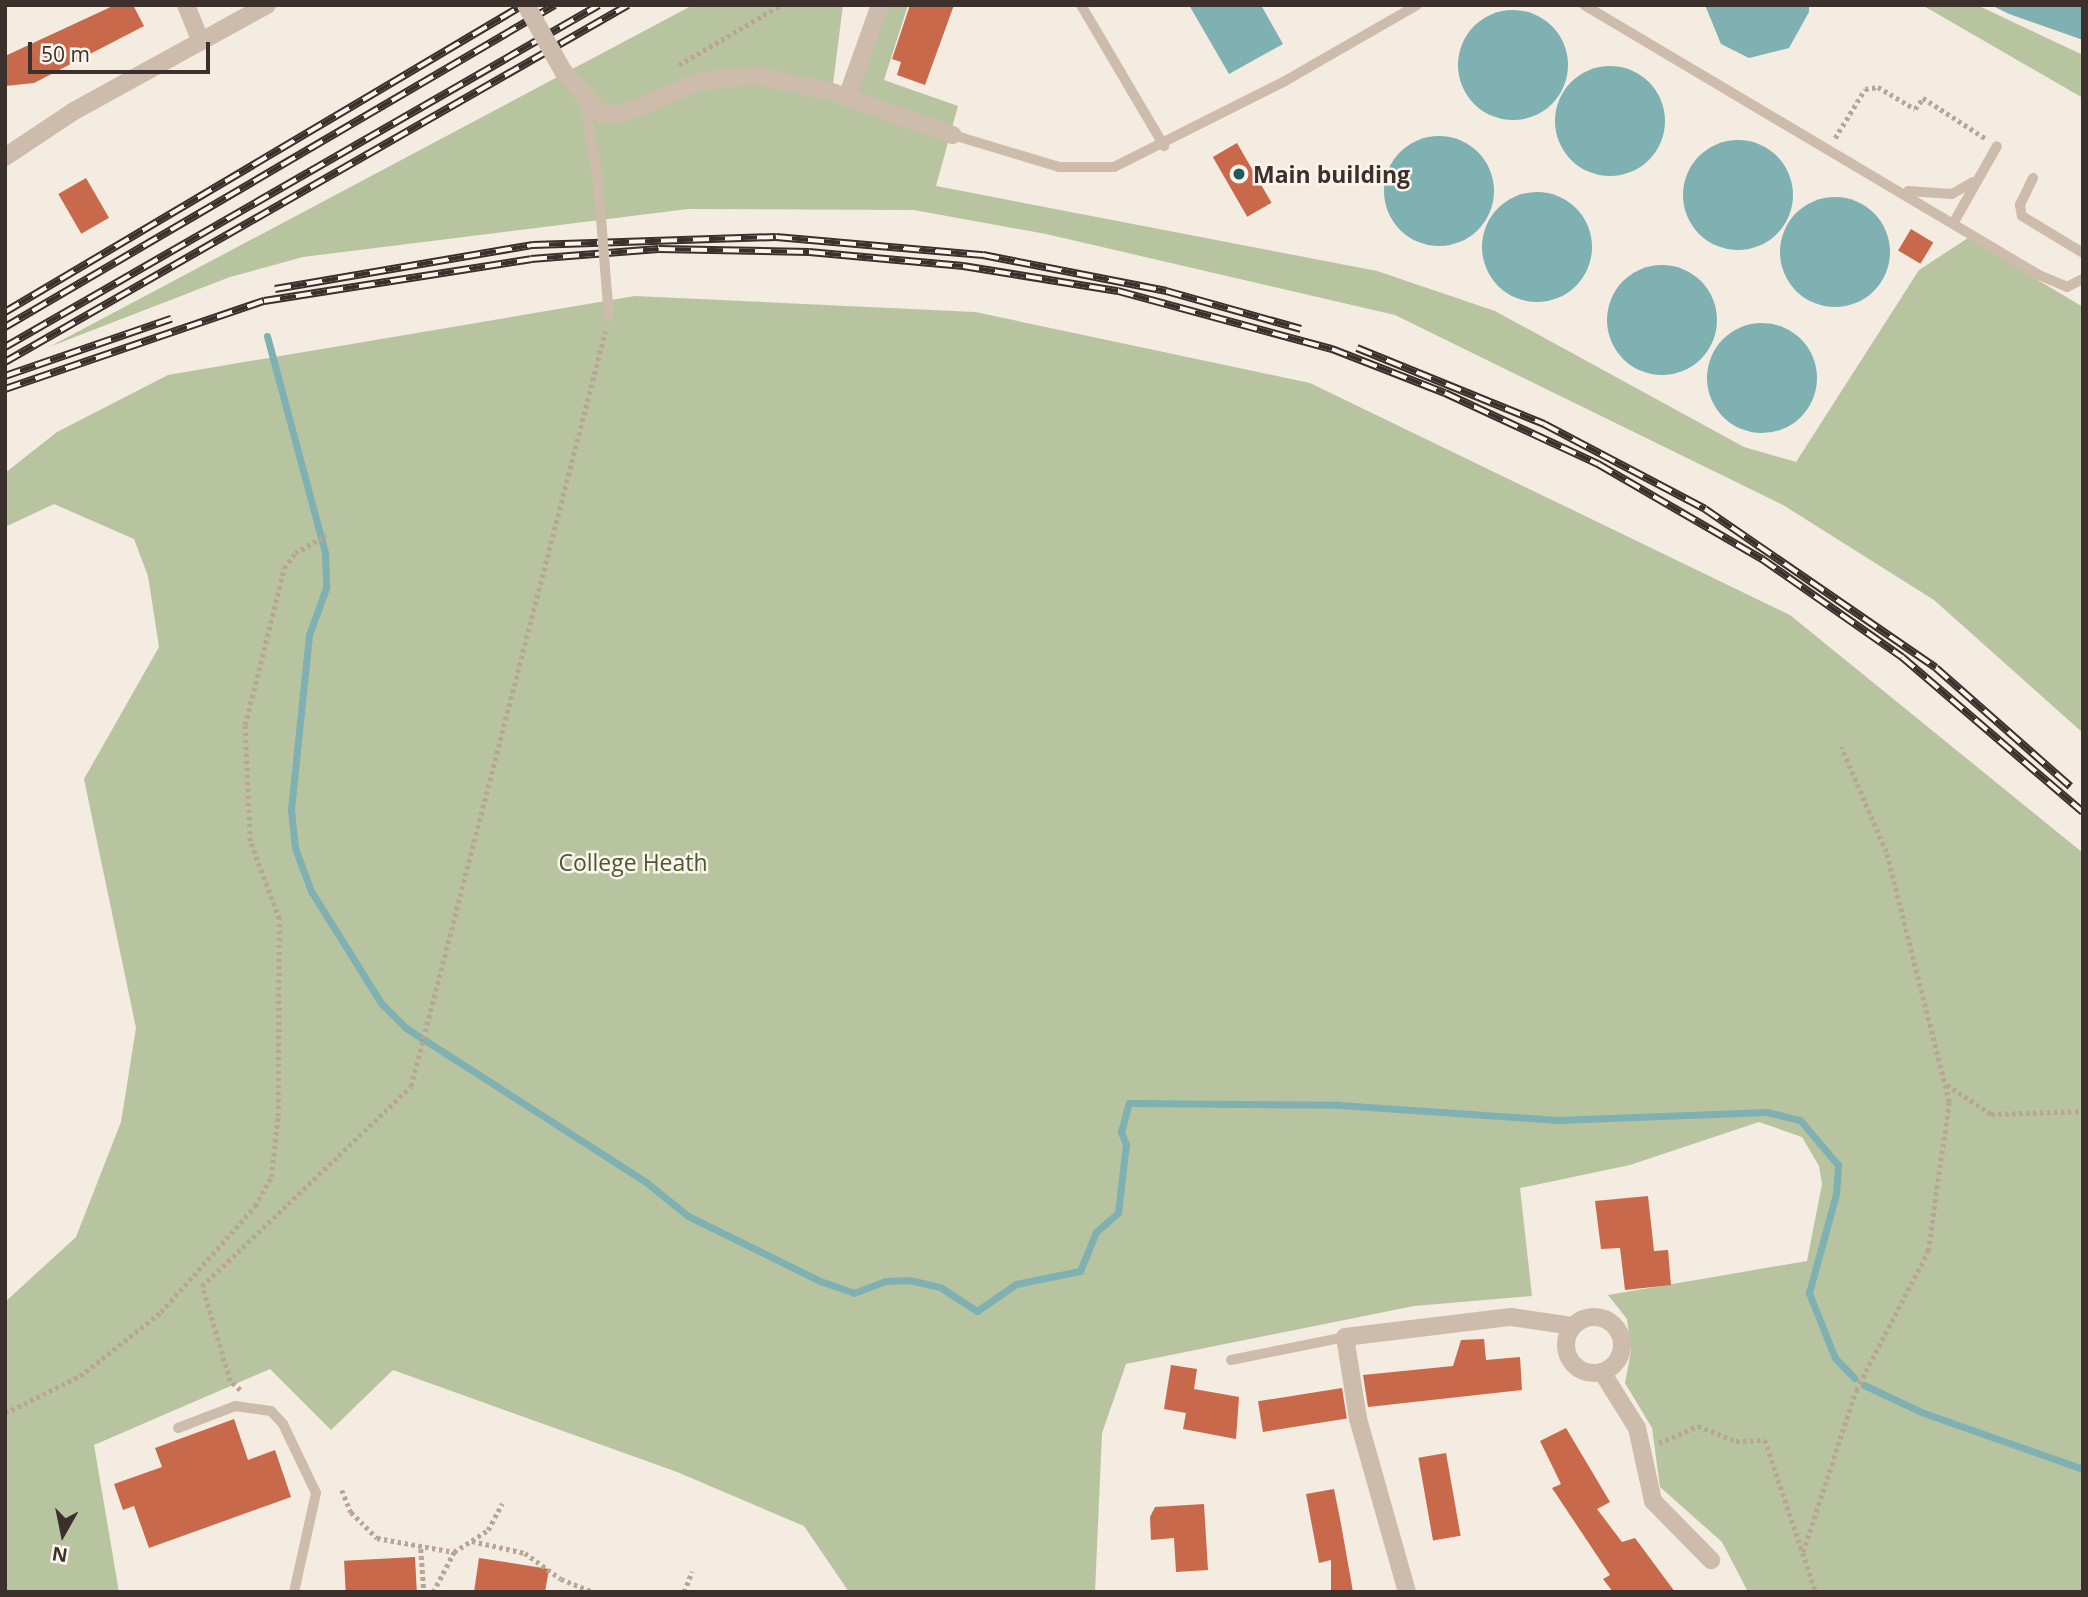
<!DOCTYPE html>
<style>
body{margin:0}
#map{position:relative;width:2088px;height:1597px;overflow:hidden;background:#f4ebe1;font-family:"Open Sans",sans-serif}
div>[style]{position:absolute}
[style*='--x']{left:calc(var(--x)*1px);top:calc(var(--y)*1px);width:calc(var(--w)*1px);rotate:calc(var(--a)*1deg)}
.green>*{inset:0;background:#b8c4a0}
.water>*{inset:0;background:#7fb0b2}
.round{border-radius:50%}
.stream>*{height:7px;margin:-3.5px;padding:0 3.5px;transform-origin:3.5px;border-radius:3.5px;background:#7fb0b2}
.building>*{inset:0;background:#c8694b;transform-origin:0 0}
.path>*{height:4.5px;margin-top:-2.25px;transform-origin:0;background:repeating-linear-gradient(90deg,#b9a596 0 3.5px,transparent 0 7px)}
.lane>*{height:10px;margin:-5px;padding:0 5px;transform-origin:5px;border-radius:5px;background:#cdbbac}
.street>*{height:18px;margin:-9px;padding:0 9px;transform-origin:9px;border-radius:9px;background:#cdbbac}
.street>.ring{margin:-9px;padding:0;box-sizing:content-box;background:none;border:18px solid #cdbbac;border-radius:50%}
.rail>*{height:8px;margin-top:-4px;transform-origin:0;background:repeating-linear-gradient(90deg,#fbf5ee 0 16px,#3b302b 0 32px);box-sizing:border-box;border-block:2px solid #3b302b}
.lane-bridge>*{height:10px;margin:-5px;padding:0 5px;transform-origin:5px;border-radius:5px;background:#cdbbac}
.street-bridge>*{height:18px;margin:-9px;padding:0 9px;transform-origin:9px;border-radius:9px;background:#cdbbac}
.dots>*{width:19px;height:19px;translate:-50% -50%;box-sizing:border-box;border:4px solid #fbf5ee;border-radius:50%}
span{translate:-50% -50%;white-space:nowrap;text-align:center;line-height:1.15;-webkit-text-stroke:5px #fbf5ee;paint-order:stroke}
.poi-label{font-size:23px;color:#3b302b;font-weight:700}
.left{translate:0 -50%;text-align:left}
.park-label{font-size:23px;color:#4a5a2e}
.frame{position:absolute;inset:0;border:7px solid #3b302b;pointer-events:none}
.north{position:absolute;left:28px;top:1499px;width:70px;height:70px;-webkit-text-stroke:5px #fbf5ee;paint-order:stroke;rotate:189deg;font-size:19px;font-weight:700;line-height:28px;text-align:center;color:#3b302b}
.north::after{content:'';display:block;margin:auto;width:24px;height:32px;background:#3b302b;clip-path:polygon(50% 0,100% 100%,50% 72%,0 100%)}
.scale{position:absolute;left:28px;top:42px;width:182px;height:32px;box-sizing:border-box;border:4px solid #3b302b;border-top:0;padding-left:9px;font-size:21px;line-height:24px;white-space:nowrap;color:#3b302b;-webkit-text-stroke:5px #fbf5ee;paint-order:stroke}
</style>
<div id="map">
<div class="green">
<i style="clip-path:polygon(693px 5px,843px 5px,832px 92px,846px 97px,880px 5px,908px 5px,884px 80px,958px 106px,936px 186px,1377px 271px,1495px 311px,1744px 447px,1796px 462px,1919px 270px,1968px 238px,2083px 307px,2083px 733px,1934px 600px,1783px 505px,1395px 315px,1046px 234px,914px 210px,688px 209px,303px 257px,230px 277px,49px 347px)"></i>
<i style="clip-path:polygon(1922px 5px,1977px 5px,2083px 55px,2083px 98px)"></i>
<i style="clip-path:polygon(635px 296px,975px 312px,1310px 383px,1790px 615px,2083px 853px,2083px 1592px,1748px 1592px,1722px 1542px,1660px 1487px,1652px 1428px,1625px 1383px,1631px 1351px,1627px 1319px,1608px 1295px,1807px 1261px,1822px 1184px,1819px 1166px,1802px 1137px,1759px 1122px,1630px 1165px,1520px 1188px,1532px 1296px,1414px 1306px,1126px 1364px,1102px 1433px,1095px 1592px,849px 1592px,804px 1526px,677px 1472px,393px 1370px,331px 1430px,270px 1369px,94px 1445px,119px 1592px,5px 1592px,5px 1302px,76px 1237px,121px 1122px,136px 1028px,84px 779px,159px 647px,148px 576px,134px 539px,54px 504px,5px 527px,5px 473px,57px 432px,168px 375px)"></i>
</div>
<div class="water">
<i style="clip-path:polygon(1189px 5px,1261px 5px,1283px 44px,1229px 74px)"></i>
<i style="clip-path:polygon(1705px 5px,1809px 5px,1809px 12px,1789px 48px,1749px 58px,1721px 44px)"></i>
<i style="clip-path:polygon(1991px 5px,2083px 5px,2083px 40px,2009px 14px)"></i>
<i class="round" style="left:1458px;top:10px;width:110px;height:110px"></i>
<i class="round" style="left:1555px;top:66px;width:110px;height:110px"></i>
<i class="round" style="left:1384px;top:136px;width:110px;height:110px"></i>
<i class="round" style="left:1683px;top:140px;width:110px;height:110px"></i>
<i class="round" style="left:1482px;top:192px;width:110px;height:110px"></i>
<i class="round" style="left:1780px;top:197px;width:110px;height:110px"></i>
<i class="round" style="left:1607px;top:265px;width:110px;height:110px"></i>
<i class="round" style="left:1707px;top:323px;width:110px;height:110px"></i>
</div>
<div class="stream">
<i style="--x:267;--y:336;--w:225;--a:75"></i>
<i style="--x:325;--y:553;--w:35;--a:88"></i>
<i style="--x:326;--y:588;--w:50;--a:109.9"></i>
<i style="--x:309;--y:635;--w:176;--a:95.9"></i>
<i style="--x:291;--y:810;--w:38;--a:84"></i>
<i style="--x:295;--y:848;--w:46;--a:69.6"></i>
<i style="--x:311;--y:891;--w:132;--a:58"></i>
<i style="--x:381;--y:1003;--w:35;--a:45"></i>
<i style="--x:406;--y:1028;--w:285;--a:32.7"></i>
<i style="--x:646;--y:1182;--w:54;--a:39"></i>
<i style="--x:688;--y:1216;--w:147;--a:26.2"></i>
<i style="--x:820;--y:1281;--w:36;--a:19"></i>
<i style="--x:854;--y:1293;--w:33;--a:-21"></i>
<i style="--x:885;--y:1281;--w:24;--a:-2"></i>
<i style="--x:909;--y:1280;--w:32;--a:13"></i>
<i style="--x:940;--y:1287;--w:44;--a:33"></i>
<i style="--x:977;--y:1311;--w:47;--a:-34.7"></i>
<i style="--x:1016;--y:1284;--w:65;--a:-11.5"></i>
<i style="--x:1080;--y:1271;--w:42;--a:-67.7"></i>
<i style="--x:1096;--y:1232;--w:29;--a:-41"></i>
<i style="--x:1118;--y:1213;--w:69;--a:-83.4"></i>
<i style="--x:1126;--y:1144;--w:13;--a:-113"></i>
<i style="--x:1121;--y:1132;--w:30;--a:-75"></i>
<i style="--x:1129;--y:1103;--w:210;--a:0.5"></i>
<i style="--x:1339;--y:1105;--w:219;--a:3.9"></i>
<i style="--x:1557;--y:1120;--w:210;--a:-2.2"></i>
<i style="--x:1767;--y:1112;--w:34;--a:14"></i>
<i style="--x:1800;--y:1120;--w:59;--a:49.8"></i>
<i style="--x:1838;--y:1165;--w:29;--a:94"></i>
<i style="--x:1836;--y:1194;--w:103;--a:105.3"></i>
<i style="--x:1809;--y:1293;--w:70;--a:68.2"></i>
<i style="--x:1835;--y:1358;--w:28;--a:46"></i>
<i style="--x:1864;--y:1385;--w:63;--a:25.3"></i>
<i style="--x:1921;--y:1412;--w:172;--a:19.4"></i>
</div>
<div class="building">
<i style="clip-path:polygon(115px 5px,133px 5px,144px 26px,34px 83px,5px 86px,5px 56px)"></i>
<i style="clip-path:polygon(910px 5px,954px 5px,925px 85px,897px 75px,901px 62px,892px 59px)"></i>
<i style="left:1237px;top:143px;width:69px;height:28px;rotate:60deg"></i>
<i style="left:86px;top:178px;width:46px;height:32px;rotate:60deg"></i>
<i style="left:1911px;top:229px;width:26px;height:25px;rotate:31deg"></i>
<i style="clip-path:polygon(1648px 1196px,1654px 1251px,1668px 1250px,1671px 1285px,1625px 1290px,1620px 1248px,1601px 1249px,1595px 1201px)"></i>
<i style="clip-path:polygon(1484px 1339px,1486px 1360px,1520px 1357px,1522px 1390px,1368px 1407px,1363px 1375px,1453px 1366px,1461px 1340px)"></i>
<i style="clip-path:polygon(1171px 1365px,1197px 1369px,1194px 1389px,1239px 1397px,1236px 1439px,1183px 1429px,1186px 1413px,1164px 1409px)"></i>
<i style="left:1342px;top:1388px;width:31px;height:85px;rotate:81deg"></i>
<i style="clip-path:polygon(234px 1419px,248px 1460px,275px 1450px,291px 1497px,149px 1548px,134px 1506px,123px 1510px,114px 1484px,162px 1467px,155px 1448px)"></i>
<i style="clip-path:polygon(1566px 1428px,1610px 1502px,1597px 1509px,1622px 1542px,1635px 1538px,1675px 1592px,1613px 1592px,1603px 1579px,1610px 1575px,1552px 1488px,1561px 1484px,1540px 1441px)"></i>
<i style="left:1446px;top:1453px;width:84px;height:28px;rotate:80deg"></i>
<i style="clip-path:polygon(1334px 1489px,1341px 1524px,1353px 1592px,1331px 1592px,1331px 1560px,1319px 1563px,1306px 1494px)"></i>
<i style="clip-path:polygon(1204px 1504px,1208px 1570px,1176px 1572px,1174px 1538px,1151px 1540px,1150px 1517px,1155px 1507px)"></i>
<i style="left:415px;top:1557px;width:35px;height:71px;rotate:87deg"></i>
<i style="clip-path:polygon(479px 1558px,549px 1569px,545px 1592px,474px 1592px)"></i>
</div>
<div class="path">
<i style="--x:679;--y:65;--w:118;--a:-30.5"></i>
<i style="--x:1835;--y:138;--w:57;--a:-58.5"></i>
<i style="--x:1865;--y:89;--w:13;--a:-9"></i>
<i style="--x:1878;--y:87;--w:43;--a:30.7"></i>
<i style="--x:1915;--y:109;--w:14;--a:-54"></i>
<i style="--x:1923;--y:98;--w:74;--a:32.8"></i>
<i style="--x:1947;--y:1085;--w:53;--a:33.4"></i>
<i style="--x:1991;--y:1114;--w:92;--a:-1.9"></i>
<i style="--x:240;--y:1390;--w:13;--a:-138"></i>
<i style="--x:230;--y:1381;--w:99;--a:-106.4"></i>
<i style="--x:202;--y:1286;--w:289;--a:-43.7"></i>
<i style="--x:411;--y:1086;--w:779;--a:-75.57"></i>
<i style="--x:5;--y:1413;--w:84;--a:-26.3"></i>
<i style="--x:80;--y:1376;--w:103;--a:-38.3"></i>
<i style="--x:161;--y:1312;--w:142;--a:-48.4"></i>
<i style="--x:255;--y:1206;--w:33;--a:-61"></i>
<i style="--x:271;--y:1177;--w:61;--a:-83.5"></i>
<i style="--x:278;--y:1116;--w:197;--a:-89.7"></i>
<i style="--x:279;--y:919;--w:83;--a:-110.4"></i>
<i style="--x:250;--y:841;--w:116;--a:-92.5"></i>
<i style="--x:245;--y:725;--w:162;--a:-76"></i>
<i style="--x:284;--y:568;--w:19;--a:-54"></i>
<i style="--x:295;--y:553;--w:36;--a:-30"></i>
<i style="--x:1659;--y:1443;--w:43;--a:-23.6"></i>
<i style="--x:1698;--y:1426;--w:41;--a:21.5"></i>
<i style="--x:1736;--y:1441;--w:29;--a:-2"></i>
<i style="--x:1765;--y:1440;--w:160;--a:71.5"></i>
<i style="--x:342;--y:1490;--w:24;--a:68"></i>
<i style="--x:351;--y:1512;--w:37;--a:45"></i>
<i style="--x:377;--y:1538;--w:78;--a:10.3"></i>
<i style="--x:472;--y:1541;--w:54;--a:12.8"></i>
<i style="--x:525;--y:1553;--w:44;--a:35.8"></i>
<i style="--x:561;--y:1579;--w:35;--a:22"></i>
<i style="--x:421;--y:1549;--w:43;--a:86"></i>
<i style="--x:1803;--y:1552;--w:170;--a:-71.9"></i>
<i style="--x:1856;--y:1390;--w:157;--a:-62.6"></i>
<i style="--x:1928;--y:1251;--w:150;--a:-82"></i>
<i style="--x:1949;--y:1102;--w:258;--a:-104.1"></i>
<i style="--x:1886;--y:852;--w:114;--a:-113.2"></i>
<i style="--x:433;--y:1592;--w:45;--a:-62.3"></i>
<i style="--x:454;--y:1552;--w:40;--a:-32.9"></i>
<i style="--x:488;--y:1530;--w:30;--a:-62"></i>
<i style="--x:684;--y:1592;--w:22;--a:-69"></i>
</div>
<div class="lane">
<i style="--x:1081;--y:5;--w:164;--a:59.5"></i>
<i style="--x:1584;--y:5;--w:529;--a:30.69"></i>
<i style="--x:2039;--y:275;--w:30;--a:23"></i>
<i style="--x:2067;--y:287;--w:18;--a:-27"></i>
<i style="--x:585;--y:102;--w:80;--a:80.7"></i>
<i style="--x:953;--y:135;--w:111;--a:16.8"></i>
<i style="--x:1059;--y:167;--w:55;--a:0"></i>
<i style="--x:1114;--y:167;--w:191;--a:-26.7"></i>
<i style="--x:1285;--y:81;--w:152;--a:-29.9"></i>
<i style="--x:2033;--y:178;--w:30;--a:116"></i>
<i style="--x:2020;--y:205;--w:11;--a:80"></i>
<i style="--x:2022;--y:216;--w:71;--a:31.2"></i>
<i style="--x:1908;--y:191;--w:44;--a:3.9"></i>
<i style="--x:1952;--y:194;--w:24;--a:-30"></i>
<i style="--x:1954;--y:222;--w:87;--a:-60.5"></i>
<i style="--x:1231;--y:1360;--w:116;--a:-11.4"></i>
<i style="--x:178;--y:1428;--w:61;--a:-21.1"></i>
<i style="--x:235;--y:1406;--w:36;--a:8"></i>
<i style="--x:271;--y:1411;--w:18;--a:47"></i>
<i style="--x:283;--y:1424;--w:76;--a:64.4"></i>
<i style="--x:316;--y:1493;--w:101;--a:102.5"></i>
</div>
<div class="street">
<i style="--x:186;--y:5;--w:38;--a:68"></i>
<i style="--x:563;--y:71;--w:59;--a:48.4"></i>
<i style="--x:602;--y:115;--w:23;--a:-5"></i>
<i style="--x:625;--y:113;--w:79;--a:-23"></i>
<i style="--x:698;--y:82;--w:56;--a:-7.1"></i>
<i style="--x:754;--y:75;--w:80;--a:12.3"></i>
<i style="--x:832;--y:92;--w:128;--a:19.6"></i>
<i style="--x:847;--y:97;--w:98;--a:-70.3"></i>
<i style="--x:5;--y:157;--w:83;--a:-33.7"></i>
<i style="--x:74;--y:111;--w:220;--a:-28.8"></i>
<i class="ring" style="left:1566px;top:1317px;width:38px;height:38px"></i>
<i style="--x:1602;--y:1372;--w:66;--a:58"></i>
<i style="--x:1637;--y:1428;--w:75;--a:77.6"></i>
<i style="--x:1653;--y:1501;--w:83;--a:45.5"></i>
<i style="--x:1407;--y:1592;--w:180;--a:-105.8"></i>
<i style="--x:1358;--y:1419;--w:83;--a:-99"></i>
<i style="--x:1345;--y:1337;--w:167;--a:-6.9"></i>
<i style="--x:1511;--y:1317;--w:63;--a:8.3"></i>
</div>
<div class="rail">
<i style="--x:275;--y:289;--w:262;--a:-9.7"></i>
<i style="--x:533;--y:245;--w:243;--a:-1.9"></i>
<i style="--x:776;--y:237;--w:208;--a:5"></i>
<i style="--x:983;--y:255;--w:187;--a:11.1"></i>
<i style="--x:1166;--y:291;--w:140;--a:15.7"></i>
<i style="--x:5;--y:312;--w:602;--a:-30.65"></i>
<i style="--x:5;--y:327;--w:637;--a:-30.35"></i>
<i style="--x:5;--y:347;--w:685;--a:-29.93"></i>
<i style="--x:1357;--y:348;--w:202;--a:22.1"></i>
<i style="--x:1544;--y:424;--w:182;--a:27.8"></i>
<i style="--x:1705;--y:509;--w:280;--a:34.5"></i>
<i style="--x:1936;--y:668;--w:179;--a:41.4"></i>
<i style="--x:5;--y:362;--w:718;--a:-29.81"></i>
<i style="--x:5;--y:376;--w:176;--a:-19"></i>
<i style="--x:5;--y:389;--w:274;--a:-18.8"></i>
<i style="--x:264;--y:301;--w:270;--a:-8.9"></i>
<i style="--x:531;--y:259;--w:128;--a:-4.5"></i>
<i style="--x:659;--y:249;--w:150;--a:1.1"></i>
<i style="--x:809;--y:252;--w:155;--a:5.2"></i>
<i style="--x:963;--y:266;--w:157;--a:9.2"></i>
<i style="--x:1118;--y:291;--w:222;--a:15.2"></i>
<i style="--x:1332;--y:349;--w:121;--a:21.3"></i>
<i style="--x:1445;--y:393;--w:169;--a:24.9"></i>
<i style="--x:1598;--y:464;--w:190;--a:30.1"></i>
<i style="--x:1762;--y:559;--w:171;--a:35"></i>
<i style="--x:1902;--y:657;--w:238;--a:40.6"></i>
</div>
<div class="lane-bridge">
<i style="--x:598;--y:181;--w:136;--a:85.4"></i>
</div>
<div class="street-bridge">
<i style="--x:526;--y:5;--w:76;--a:60.7"></i>
</div>
<div class="dots">
<i style="left:1239px;top:174px;background:#1f5a5e"></i>
</div>
<div class="poi-label">
<span class="left" style="left:1253px;top:174px">Main building</span>
</div>
<div class="park-label">
<span style="left:633px;top:862px">College Heath</span>
</div>
<div class="frame"></div>
<div class="north">N</div>
<div class="scale">50 m</div>
</div>
